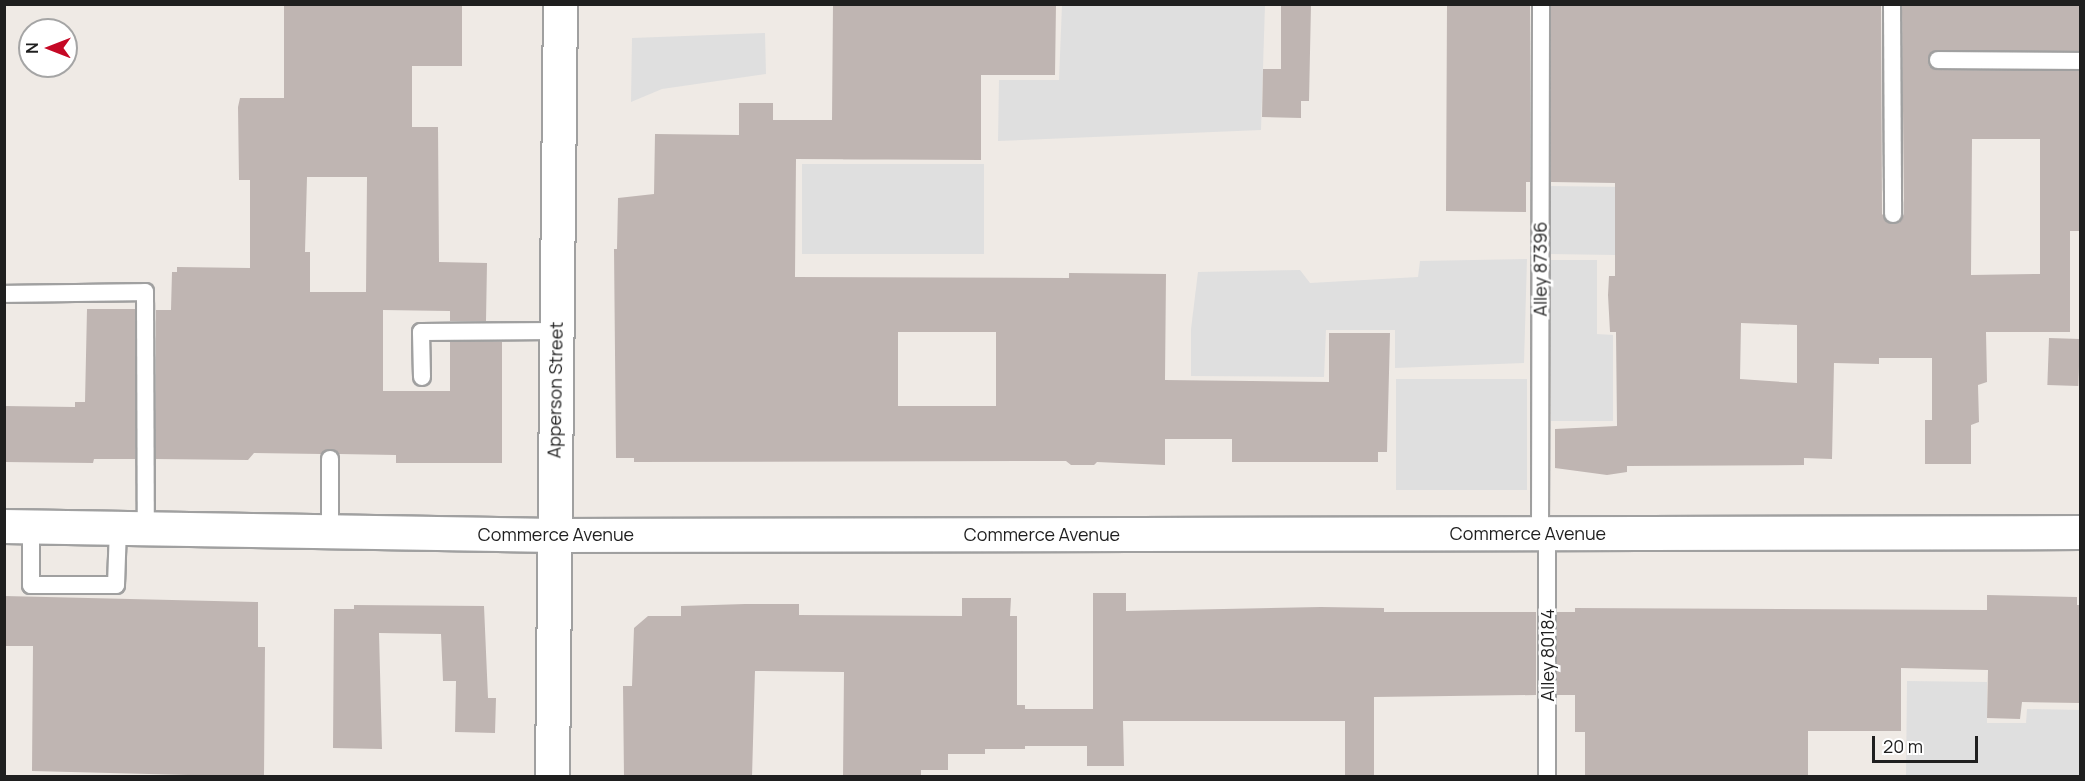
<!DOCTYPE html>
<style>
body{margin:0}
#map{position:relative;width:2085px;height:781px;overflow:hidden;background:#efeae5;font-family:Manrope,sans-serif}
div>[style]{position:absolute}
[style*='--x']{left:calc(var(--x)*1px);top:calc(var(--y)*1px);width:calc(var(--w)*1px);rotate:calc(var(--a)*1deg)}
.parking>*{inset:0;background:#dfdfdf;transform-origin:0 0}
.building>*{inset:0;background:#bfb5b2;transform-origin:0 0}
.roads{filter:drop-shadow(2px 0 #a0a0a0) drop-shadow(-2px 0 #a0a0a0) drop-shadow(0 2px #a0a0a0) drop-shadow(0 -2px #a0a0a0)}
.service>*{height:16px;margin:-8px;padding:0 8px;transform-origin:8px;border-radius:8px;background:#fff}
.tertiary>*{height:33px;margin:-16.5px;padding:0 16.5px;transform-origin:16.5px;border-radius:16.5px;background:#fff}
span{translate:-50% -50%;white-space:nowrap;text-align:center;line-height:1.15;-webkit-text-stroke:5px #fff;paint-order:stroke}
.street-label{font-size:18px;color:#1f1f1f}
.frame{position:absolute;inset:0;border:6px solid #1f1f1f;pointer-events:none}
.north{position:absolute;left:18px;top:18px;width:60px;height:60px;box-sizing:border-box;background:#fff;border:2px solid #a5a5a5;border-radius:50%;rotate:270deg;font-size:16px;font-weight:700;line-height:24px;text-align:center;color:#1f1f1f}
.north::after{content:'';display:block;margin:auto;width:21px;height:27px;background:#c50825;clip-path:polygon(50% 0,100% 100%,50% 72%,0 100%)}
.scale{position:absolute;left:1872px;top:736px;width:106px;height:27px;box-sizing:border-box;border:3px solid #1f1f1f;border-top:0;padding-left:8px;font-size:18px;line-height:21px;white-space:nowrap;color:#1f1f1f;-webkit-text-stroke:4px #fff;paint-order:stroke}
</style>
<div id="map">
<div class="parking">
<i style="clip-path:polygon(1062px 5px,1265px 5px,1261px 130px,998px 141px,999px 80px,1059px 80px)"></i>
<i style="clip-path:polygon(765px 33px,766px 74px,662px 89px,631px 102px,632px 38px)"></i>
<i style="left:802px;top:164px;width:182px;height:90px"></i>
<i style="clip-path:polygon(1549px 186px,1627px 187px,1627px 234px,1615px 234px,1615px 255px,1549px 254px)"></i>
<i style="clip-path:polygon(1527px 259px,1524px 363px,1395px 368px,1395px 330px,1326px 330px,1324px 377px,1191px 376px,1191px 329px,1198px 272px,1300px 270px,1310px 283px,1418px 277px,1420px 261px)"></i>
<i style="clip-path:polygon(1550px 260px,1597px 260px,1597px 334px,1613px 335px,1613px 421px,1551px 421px)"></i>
<i style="left:1396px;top:379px;width:131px;height:111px"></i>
<i style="clip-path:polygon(1907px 681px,1987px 682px,1987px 723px,2026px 723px,2027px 709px,2080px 710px,2080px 776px,1906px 776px)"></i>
</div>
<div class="building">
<i style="clip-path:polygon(evenodd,284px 4px,462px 4px,462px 66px,412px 66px,412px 127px,438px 127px,439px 262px,487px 263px,486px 321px,450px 321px,450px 311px,383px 310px,383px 391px,450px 391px,450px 342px,502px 342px,502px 463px,396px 463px,396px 455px,339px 454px,331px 449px,321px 454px,254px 453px,248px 460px,156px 459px,156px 310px,171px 310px,172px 272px,177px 272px,177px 267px,250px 268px,250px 180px,239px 180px,238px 107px,240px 98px,284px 98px,284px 4px,307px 177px,367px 177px,366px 292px,310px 292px,310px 252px,305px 252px,307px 177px)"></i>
<i style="clip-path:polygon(evenodd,833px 4px,1056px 4px,1055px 75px,981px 75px,981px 160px,796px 159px,795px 277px,1069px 278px,1069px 273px,1166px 274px,1165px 380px,1329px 382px,1329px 333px,1390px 333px,1387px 452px,1378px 452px,1378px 462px,1232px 462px,1232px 439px,1165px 439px,1165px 465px,1097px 462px,1094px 465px,1071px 465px,1066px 461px,634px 462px,634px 458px,616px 458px,614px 249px,617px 249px,618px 198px,654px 194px,655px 134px,739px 135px,739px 103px,773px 103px,773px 120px,832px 120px,833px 4px,898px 332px,996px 332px,996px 406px,898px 406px,898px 332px)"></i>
<i style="clip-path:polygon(1281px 4px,1311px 4px,1309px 101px,1301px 101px,1301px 118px,1262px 117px,1263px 69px,1281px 69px)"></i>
<i style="clip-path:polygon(1447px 4px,1530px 4px,1530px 182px,1526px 182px,1526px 212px,1446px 211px)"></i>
<i style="clip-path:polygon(evenodd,1551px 4px,1881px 4px,1882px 214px,1892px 224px,1899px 223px,1904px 214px,1902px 4px,2080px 4px,2080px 51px,1938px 50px,1928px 59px,1929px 66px,1938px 70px,2080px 71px,2080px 231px,2070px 231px,2070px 332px,1986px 332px,1987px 382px,1978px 385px,1979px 422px,1971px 425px,1971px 464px,1925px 464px,1925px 420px,1932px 420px,1932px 358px,1879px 358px,1879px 364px,1834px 363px,1832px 459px,1804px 458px,1804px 465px,1627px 466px,1627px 472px,1607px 475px,1555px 468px,1555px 429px,1617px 426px,1616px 332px,1610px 332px,1608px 295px,1609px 276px,1615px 276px,1615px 183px,1551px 182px,1551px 4px,1972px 139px,2040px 139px,2040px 274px,1971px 275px,1972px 139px,1551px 4px,1741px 323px,1797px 325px,1797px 383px,1740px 379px,1741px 323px)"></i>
<i style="clip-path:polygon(87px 309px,135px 309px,135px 459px,94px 459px,93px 463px,4px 462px,4px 406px,75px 407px,75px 402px,85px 402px)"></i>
<i style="left:2049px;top:338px;width:31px;height:47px;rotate:2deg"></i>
<i style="clip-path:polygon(1093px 593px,1126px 593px,1126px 611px,1321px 607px,1384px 608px,1384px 612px,1536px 612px,1536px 695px,1374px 697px,1374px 777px,1345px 777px,1345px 721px,1123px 721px,1124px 766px,1087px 766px,1087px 746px,1025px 746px,1025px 749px,985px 749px,985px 754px,948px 754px,948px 770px,921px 770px,921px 777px,843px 777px,844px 672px,755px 671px,752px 777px,624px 777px,623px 686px,632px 686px,634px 628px,648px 616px,681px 616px,681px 606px,745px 604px,799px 604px,799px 615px,962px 616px,962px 598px,1011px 598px,1010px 616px,1017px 616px,1017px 705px,1025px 705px,1025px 709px,1093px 709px)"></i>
<i style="clip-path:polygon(1987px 595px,2077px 597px,2077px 605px,2080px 605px,2080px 703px,2022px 702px,2020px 719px,1987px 718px,1988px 670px,1901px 668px,1901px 731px,1808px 731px,1808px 777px,1585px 777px,1585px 732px,1575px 732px,1575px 695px,1557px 695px,1557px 612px,1575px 612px,1575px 608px,1987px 610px)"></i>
<i style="clip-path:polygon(4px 596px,258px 602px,258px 647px,265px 647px,264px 777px,32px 771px,33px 646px,4px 646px)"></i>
<i style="clip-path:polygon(354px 605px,484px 606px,488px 698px,496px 698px,495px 733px,455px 732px,456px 681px,443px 681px,441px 634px,379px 633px,382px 749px,333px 748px,334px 609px,354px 609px)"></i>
</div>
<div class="roads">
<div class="service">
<i style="--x:1892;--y:4;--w:210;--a:89.7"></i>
<i style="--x:1938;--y:60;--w:142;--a:0.4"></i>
<i style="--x:4;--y:294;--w:141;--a:-0.8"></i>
<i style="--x:145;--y:292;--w:237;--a:89.8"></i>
<i style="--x:422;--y:377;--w:45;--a:-91.3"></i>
<i style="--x:421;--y:332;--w:134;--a:-0.4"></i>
<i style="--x:330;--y:459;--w:73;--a:90"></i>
<i style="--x:31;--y:527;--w:58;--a:90"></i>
<i style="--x:31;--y:585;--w:85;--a:0"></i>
<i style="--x:116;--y:585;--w:57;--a:-88"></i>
<i style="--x:1540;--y:533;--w:529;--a:-89.89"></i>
<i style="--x:1547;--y:533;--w:243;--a:90"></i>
</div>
<div class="tertiary">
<i style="--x:4;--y:526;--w:550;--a:0.94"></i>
<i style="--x:554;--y:535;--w:1526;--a:-0.11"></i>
<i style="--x:552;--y:776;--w:772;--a:-89.41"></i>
</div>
</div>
<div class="street-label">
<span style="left:1540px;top:269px;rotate:-90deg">Alley 87396</span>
<span style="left:555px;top:390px;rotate:-89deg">Apperson Street</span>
<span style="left:1528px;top:533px">Commerce Avenue</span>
<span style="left:556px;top:534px">Commerce Avenue</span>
<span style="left:1042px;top:534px">Commerce Avenue</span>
<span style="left:1547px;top:655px;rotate:-90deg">Alley 80184</span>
</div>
<div class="frame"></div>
<div class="north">N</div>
<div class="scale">20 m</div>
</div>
